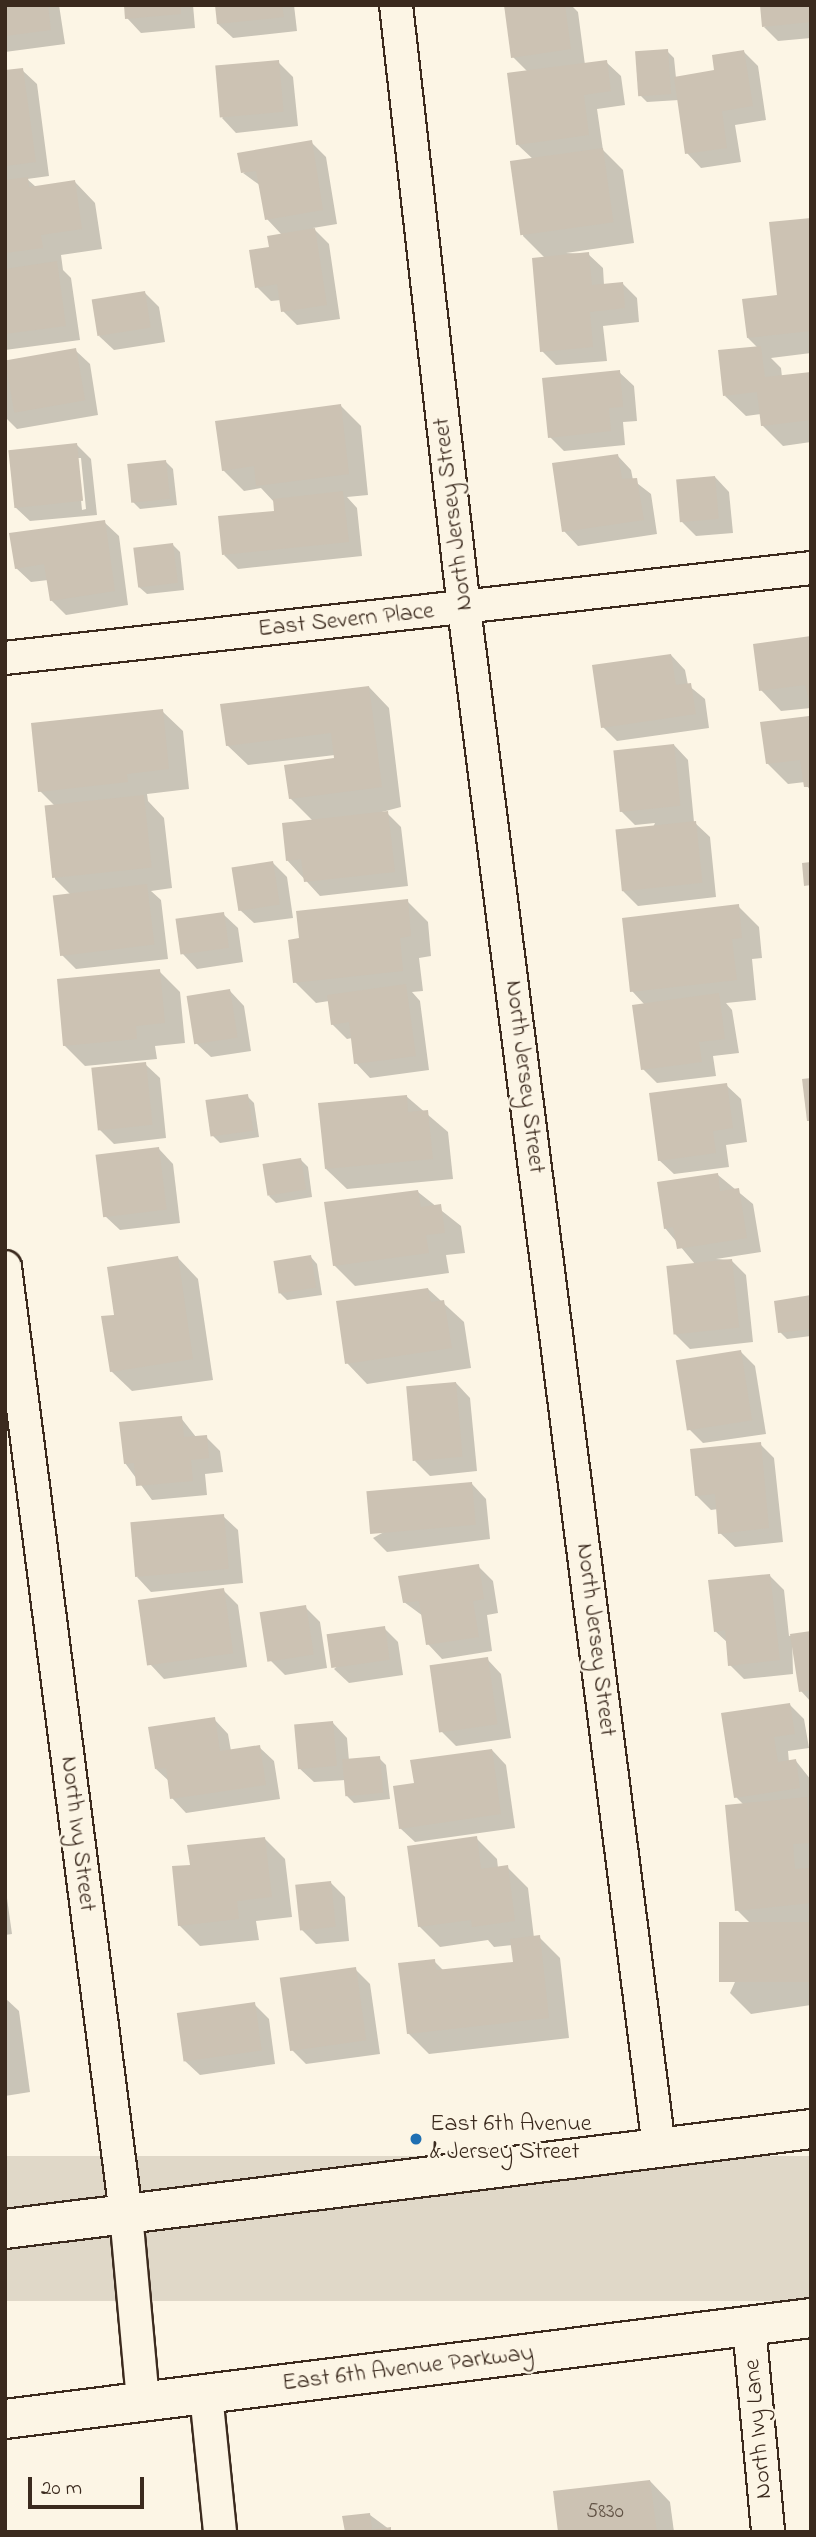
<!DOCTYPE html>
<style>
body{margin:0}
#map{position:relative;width:816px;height:2537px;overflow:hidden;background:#fcf5e5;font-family:"Indie Flower",sans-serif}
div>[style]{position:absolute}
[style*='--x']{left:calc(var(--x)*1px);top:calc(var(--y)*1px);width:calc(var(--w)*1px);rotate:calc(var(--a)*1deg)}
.green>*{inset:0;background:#e0d8c8;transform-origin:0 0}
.shadow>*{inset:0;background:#0003}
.building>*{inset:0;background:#ccc2b3;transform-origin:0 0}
.roads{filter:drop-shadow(2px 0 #3b2a1e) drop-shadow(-2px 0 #3b2a1e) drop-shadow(0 2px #3b2a1e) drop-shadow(0 -2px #3b2a1e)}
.street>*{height:32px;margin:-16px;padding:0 16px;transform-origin:16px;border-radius:16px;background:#fcf5e5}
.secondary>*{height:38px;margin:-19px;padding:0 19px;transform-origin:19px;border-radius:19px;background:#fcf5e5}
.dots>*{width:19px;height:19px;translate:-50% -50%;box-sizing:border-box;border:4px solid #fcf5e5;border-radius:50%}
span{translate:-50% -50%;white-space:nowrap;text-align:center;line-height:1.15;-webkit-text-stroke:5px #fcf5e5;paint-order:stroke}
.number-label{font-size:21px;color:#5f5043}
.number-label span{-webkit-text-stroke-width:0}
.street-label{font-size:24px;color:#3b2a1e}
.poi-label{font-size:24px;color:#3b2a1e}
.left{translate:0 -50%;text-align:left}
.frame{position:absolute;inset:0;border:7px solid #3b2a1e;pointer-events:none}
.scale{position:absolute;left:28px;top:2477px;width:116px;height:32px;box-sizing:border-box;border:4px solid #3b2a1e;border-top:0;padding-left:9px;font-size:21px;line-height:24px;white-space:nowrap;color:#3b2a1e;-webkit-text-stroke:5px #fcf5e5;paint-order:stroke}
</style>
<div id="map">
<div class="green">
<i style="left:811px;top:2156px;width:145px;height:812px;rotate:90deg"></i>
</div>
<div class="shadow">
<i style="clip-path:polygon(5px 5px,59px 5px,65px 44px,5px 52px)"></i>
<i style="clip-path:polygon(126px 5px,193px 5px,195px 28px,141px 33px,127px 18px)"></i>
<i style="clip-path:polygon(216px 5px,294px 5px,297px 31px,233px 38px,218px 24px)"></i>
<i style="clip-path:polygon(505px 5px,571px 5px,578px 12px,585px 65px,606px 62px,621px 76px,625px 105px,597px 109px,603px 150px,623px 170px,634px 243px,566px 253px,588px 254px,603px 268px,604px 285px,623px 284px,637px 298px,639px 322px,603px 326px,607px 361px,556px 365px,542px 351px,545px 258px,523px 236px,534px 160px,518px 145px,528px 72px,513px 57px)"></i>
<i style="clip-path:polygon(811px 5px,811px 38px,778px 41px,764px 27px)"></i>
<i style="clip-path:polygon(667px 51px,674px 58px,676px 78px,716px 72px,744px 52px,758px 66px,766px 120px,735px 125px,741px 162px,701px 168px,687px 153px,679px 100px,647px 102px,640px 95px)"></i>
<i style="clip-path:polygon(278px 62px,293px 77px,298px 126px,236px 133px,222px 118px)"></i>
<i style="clip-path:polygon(22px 70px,37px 84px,49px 176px,27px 179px,36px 187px,75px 182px,95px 203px,102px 249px,61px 255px,63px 270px,71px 278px,80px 340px,5px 350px,5px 72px)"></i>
<i style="clip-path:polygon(311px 142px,326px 157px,337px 224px,313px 228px,329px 244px,340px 319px,297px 325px,283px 311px,281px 300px,271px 301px,257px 287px,271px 248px,282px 235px,267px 219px,261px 186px,243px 173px)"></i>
<i style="clip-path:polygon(811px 219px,811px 353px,771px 358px,781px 368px,782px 377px,811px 374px,811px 442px,783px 446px,762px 425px,761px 414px,746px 416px,725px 396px,758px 348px,748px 338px,779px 297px)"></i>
<i style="clip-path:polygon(145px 293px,159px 307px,165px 342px,114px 350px,99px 336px)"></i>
<i style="clip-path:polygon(75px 350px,90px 364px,98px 415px,17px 429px,5px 417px,5px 361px)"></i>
<i style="clip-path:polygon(619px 372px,634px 386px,637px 421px,623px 422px,625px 445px,564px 451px,550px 437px)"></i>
<i style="clip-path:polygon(340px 405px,361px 426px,368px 495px,347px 497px,357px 508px,362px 556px,238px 569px,224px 555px,276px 512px,275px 503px,261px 488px,244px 491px,223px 470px)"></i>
<i style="clip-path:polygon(evenodd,77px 445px,91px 459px,97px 515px,30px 521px,15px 507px,77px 445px,77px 458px,81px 458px,86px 509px,82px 510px,77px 458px)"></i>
<i style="clip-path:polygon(617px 455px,631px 470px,633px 480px,651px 494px,657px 534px,578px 546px,564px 531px)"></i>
<i style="clip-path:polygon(166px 462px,173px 469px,177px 505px,140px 509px,133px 502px)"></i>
<i style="clip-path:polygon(715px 477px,729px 492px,733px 533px,696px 536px,682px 522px)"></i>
<i style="clip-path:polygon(104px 522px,119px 536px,128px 605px,66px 615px,51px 600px,48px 580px,31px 582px,16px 568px)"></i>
<i style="clip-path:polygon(173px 545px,180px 552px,184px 590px,147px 594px,139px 587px)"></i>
<i style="clip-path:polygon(811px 638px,811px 708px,781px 711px,761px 690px)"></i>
<i style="clip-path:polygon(671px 655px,685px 670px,688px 685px,705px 699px,709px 728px,617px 741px,603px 727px)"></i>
<i style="clip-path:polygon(369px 687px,389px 708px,401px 807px,374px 814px,387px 813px,401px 827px,408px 886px,320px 896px,287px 860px,313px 821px,290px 798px,336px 760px,335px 755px,248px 765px,227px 745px)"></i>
<i style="clip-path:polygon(162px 711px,183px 731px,189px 789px,147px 794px,148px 801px,164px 818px,172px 888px,151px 891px,161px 900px,168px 959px,76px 969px,61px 954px,70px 894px,55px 879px,56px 807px,40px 791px)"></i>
<i style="clip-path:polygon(811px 719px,811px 792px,805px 782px,788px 784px,767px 763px,762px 724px)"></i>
<i style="clip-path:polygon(674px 745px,688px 760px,694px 822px,710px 837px,716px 897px,638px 906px,623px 891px,655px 823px,635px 825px,621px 811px)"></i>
<i style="clip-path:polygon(273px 863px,287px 877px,293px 918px,254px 923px,239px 909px)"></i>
<i style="clip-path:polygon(407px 901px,428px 922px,431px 956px,419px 958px,423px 991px,412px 992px,420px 1001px,429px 1070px,370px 1078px,356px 1063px,352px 1038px,347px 1039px,332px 1024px,329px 1001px,316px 1003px,295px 982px)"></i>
<i style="clip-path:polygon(738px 906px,759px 927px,762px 958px,752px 959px,756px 1000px,726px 1003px,732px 1010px,739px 1053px,713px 1056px,716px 1076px,657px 1083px,643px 1069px,645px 1005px,632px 991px)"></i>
<i style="clip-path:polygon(223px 914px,238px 928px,243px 962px,197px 969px,183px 954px)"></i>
<i style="clip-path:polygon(159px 971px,180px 992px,185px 1043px,155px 1046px,157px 1059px,85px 1066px,64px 1045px)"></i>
<i style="clip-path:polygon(230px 991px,244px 1006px,251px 1051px,211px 1057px,196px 1043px)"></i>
<i style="clip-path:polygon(145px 1064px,160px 1078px,166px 1138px,114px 1144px,100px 1130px)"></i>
<i style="clip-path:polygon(726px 1085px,741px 1099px,747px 1142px,726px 1145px,729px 1167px,674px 1174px,659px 1160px)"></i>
<i style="clip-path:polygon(247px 1096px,254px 1103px,259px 1137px,220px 1143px,213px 1136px)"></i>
<i style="clip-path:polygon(406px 1096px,448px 1132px,453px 1179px,347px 1189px,326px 1169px)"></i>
<i style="clip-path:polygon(159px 1149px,173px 1164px,180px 1223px,120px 1230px,105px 1216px)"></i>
<i style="clip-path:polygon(301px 1160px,308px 1167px,312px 1197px,276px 1203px,269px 1196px)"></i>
<i style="clip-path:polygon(718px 1175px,753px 1204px,761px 1252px,716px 1259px,731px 1260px,746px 1275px,753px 1342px,690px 1349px,675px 1334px,695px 1264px,665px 1228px)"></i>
<i style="clip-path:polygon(418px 1192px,461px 1226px,465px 1253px,446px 1255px,449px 1273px,355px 1286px,334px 1265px)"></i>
<i style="clip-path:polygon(310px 1256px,317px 1264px,322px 1295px,287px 1300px,280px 1293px)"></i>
<i style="clip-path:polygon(178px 1258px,198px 1279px,213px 1380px,132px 1391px,111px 1371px,116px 1316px)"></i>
<i style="clip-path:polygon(428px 1289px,464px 1322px,471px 1368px,367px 1384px,347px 1363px)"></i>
<i style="clip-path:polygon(811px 1297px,811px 1336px,787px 1339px,780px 1332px)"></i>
<i style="clip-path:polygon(741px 1352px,755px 1366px,766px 1434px,703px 1443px,689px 1429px)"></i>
<i style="clip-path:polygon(456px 1383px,470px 1398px,477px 1471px,430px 1476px,415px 1461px)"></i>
<i style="clip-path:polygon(181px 1418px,196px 1437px,206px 1437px,220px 1451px,223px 1472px,205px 1474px,207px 1495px,152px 1500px,125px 1463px)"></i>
<i style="clip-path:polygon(760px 1444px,774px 1458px,783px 1542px,735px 1547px,720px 1533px,718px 1509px,711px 1510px,696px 1495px)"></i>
<i style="clip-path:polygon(472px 1484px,486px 1499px,490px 1539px,387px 1552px,373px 1538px)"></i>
<i style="clip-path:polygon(223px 1516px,238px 1530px,243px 1583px,151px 1592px,137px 1577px)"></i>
<i style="clip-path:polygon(478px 1566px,493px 1581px,498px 1613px,487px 1615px,492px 1651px,442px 1659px,428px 1644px,423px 1616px,404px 1602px)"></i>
<i style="clip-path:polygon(770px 1576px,784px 1590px,789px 1636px,811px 1632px,811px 1702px,801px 1691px,792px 1636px,793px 1674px,744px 1679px,730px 1665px,728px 1643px,715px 1631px)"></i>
<i style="clip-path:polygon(223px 1590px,238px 1605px,247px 1667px,164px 1679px,150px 1664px)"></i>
<i style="clip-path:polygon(305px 1607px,320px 1622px,327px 1668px,285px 1675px,270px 1660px)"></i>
<i style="clip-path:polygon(384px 1628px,398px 1642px,403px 1675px,349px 1683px,334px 1669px)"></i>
<i style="clip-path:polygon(487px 1659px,501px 1674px,511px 1738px,456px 1746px,442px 1732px)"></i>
<i style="clip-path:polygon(790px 1705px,804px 1719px,809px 1748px,788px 1751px,789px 1762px,796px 1761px,811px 1780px,811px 2005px,751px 2014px,730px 1993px,758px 1931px,737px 1910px,744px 1805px,736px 1797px)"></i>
<i style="clip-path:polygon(214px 1719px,228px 1734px,231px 1751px,259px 1747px,274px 1761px,280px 1799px,186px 1813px,172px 1798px,170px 1782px,156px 1769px)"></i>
<i style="clip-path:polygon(333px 1723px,347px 1738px,349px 1761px,379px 1758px,386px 1765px,390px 1799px,354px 1803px,347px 1796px,346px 1780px,314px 1782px,299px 1768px)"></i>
<i style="clip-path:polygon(492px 1750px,506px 1765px,515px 1828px,415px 1842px,400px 1828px,416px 1784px)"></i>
<i style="clip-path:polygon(476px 1838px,497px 1859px,498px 1868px,507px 1867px,528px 1888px,534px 1938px,539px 1937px,560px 1958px,569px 2038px,429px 2054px,408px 2033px,434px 1961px,444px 1971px,514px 1963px,512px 1945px,494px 1947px,488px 1940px,440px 1947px,419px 1926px)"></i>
<i style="clip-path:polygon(265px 1839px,285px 1859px,292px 1917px,256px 1921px,259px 1940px,200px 1946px,179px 1925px,192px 1866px)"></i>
<i style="clip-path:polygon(330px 1882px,345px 1897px,349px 1941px,316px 1944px,302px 1930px)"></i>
<i style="clip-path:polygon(5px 1884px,12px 1934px,5px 1935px)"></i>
<i style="clip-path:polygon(355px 1969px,370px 1984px,380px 2054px,306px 2064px,292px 2050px)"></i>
<i style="clip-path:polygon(5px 1998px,19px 2011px,30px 2092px,5px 2096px)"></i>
<i style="clip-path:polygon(254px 2004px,269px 2019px,275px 2064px,200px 2075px,185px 2061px)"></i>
<i style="clip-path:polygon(650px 2481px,670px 2502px,674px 2532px,560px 2532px)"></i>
<i style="clip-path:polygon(370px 2515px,393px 2532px,346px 2532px)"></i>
</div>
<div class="building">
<i style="clip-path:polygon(5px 5px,48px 5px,51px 30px,5px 36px)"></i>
<i style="clip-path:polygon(124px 5px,181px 5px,181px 14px,125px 19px)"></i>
<i style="clip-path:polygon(215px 5px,282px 5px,284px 17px,217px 24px)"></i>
<i style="clip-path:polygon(504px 5px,565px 5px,571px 49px,511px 58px)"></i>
<i style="clip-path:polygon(760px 5px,811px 5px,811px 22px,762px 27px)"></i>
<i style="left:668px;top:49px;width:45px;height:33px;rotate:86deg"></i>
<i style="clip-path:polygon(744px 50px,753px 106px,722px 111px,727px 148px,685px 154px,674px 77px,714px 70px,712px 55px)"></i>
<i style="left:279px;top:60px;width:52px;height:64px;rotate:85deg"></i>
<i style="clip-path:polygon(607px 60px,611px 91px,584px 95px,589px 135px,516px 145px,507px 73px)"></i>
<i style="clip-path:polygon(23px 68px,36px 162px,5px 166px,5px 70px)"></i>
<i style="clip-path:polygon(312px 140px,323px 210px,265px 220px,256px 171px,241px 173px,237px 153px)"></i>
<i style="left:603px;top:148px;width:75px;height:94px;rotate:82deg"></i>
<i style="clip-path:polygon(28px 177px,29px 187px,75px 180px,82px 229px,41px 235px,43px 248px,5px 253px,5px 180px)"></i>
<i style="clip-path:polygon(811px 218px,811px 331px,747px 338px,742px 299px,777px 295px,769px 222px)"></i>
<i style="clip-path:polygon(315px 228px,327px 305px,281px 312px,277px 284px,255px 288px,249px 250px,269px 247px,267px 236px)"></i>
<i style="clip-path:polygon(589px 252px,592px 285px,623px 282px,625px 308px,590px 312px,593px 347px,540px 352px,532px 258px)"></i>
<i style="clip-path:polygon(57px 261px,66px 326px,5px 334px,5px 269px)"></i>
<i style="left:145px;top:291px;width:37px;height:54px;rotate:81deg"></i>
<i style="clip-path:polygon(761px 346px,765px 377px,811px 372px,811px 420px,761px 426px,757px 392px,723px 396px,718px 350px)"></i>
<i style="left:76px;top:348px;width:53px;height:72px;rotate:80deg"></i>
<i style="clip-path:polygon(620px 370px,623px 407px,609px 408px,611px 431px,548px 438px,542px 378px)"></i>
<i style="clip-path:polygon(341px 404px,349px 474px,256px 486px,254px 466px,222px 471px,215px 421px)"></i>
<i style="left:77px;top:443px;width:58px;height:69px;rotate:84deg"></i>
<i style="clip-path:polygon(618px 454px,622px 479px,637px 478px,644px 520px,562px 532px,552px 463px)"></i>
<i style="left:166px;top:460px;width:39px;height:39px;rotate:84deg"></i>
<i style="left:715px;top:476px;width:43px;height:39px;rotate:85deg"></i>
<i style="clip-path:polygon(343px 491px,349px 542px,222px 555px,218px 516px,274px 511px,273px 499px)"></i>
<i style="clip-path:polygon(105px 520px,115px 591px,50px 601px,44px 564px,15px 569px,9px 533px)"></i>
<i style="left:173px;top:543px;width:40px;height:40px;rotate:83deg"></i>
<i style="clip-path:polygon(811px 636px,811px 708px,805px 685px,759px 691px,753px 644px)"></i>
<i style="clip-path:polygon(671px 654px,676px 685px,691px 683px,696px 714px,601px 728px,592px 665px)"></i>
<i style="clip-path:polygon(369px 686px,382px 787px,289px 799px,284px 765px,334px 758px,331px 733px,226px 746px,220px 704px)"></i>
<i style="clip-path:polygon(163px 709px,169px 769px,127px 774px,128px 782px,38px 792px,31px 723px)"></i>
<i style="clip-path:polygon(809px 716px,811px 787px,804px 787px,800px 760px,766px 764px,760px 722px)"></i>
<i style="left:674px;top:744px;width:62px;height:61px;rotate:84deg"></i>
<i style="left:144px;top:795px;width:73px;height:100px;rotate:84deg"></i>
<i style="clip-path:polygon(388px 811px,395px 872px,304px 882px,301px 859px,286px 861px,282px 823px)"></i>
<i style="left:696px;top:821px;width:62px;height:81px;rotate:84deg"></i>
<i style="left:273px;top:861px;width:44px;height:42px;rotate:81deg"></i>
<i style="clip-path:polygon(811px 862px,811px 885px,804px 886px,802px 863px)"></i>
<i style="left:147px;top:884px;width:61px;height:95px;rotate:83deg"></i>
<i style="clip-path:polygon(408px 899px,411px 936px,400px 938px,403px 971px,293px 983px,288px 940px,299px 938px,296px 911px)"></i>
<i style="clip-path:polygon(739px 904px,742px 938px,732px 939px,737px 980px,630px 992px,622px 918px)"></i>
<i style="left:224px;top:912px;width:36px;height:49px;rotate:82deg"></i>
<i style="clip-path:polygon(160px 969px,165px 1023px,136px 1026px,137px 1039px,63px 1046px,57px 979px)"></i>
<i style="clip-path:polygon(406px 984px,416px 1056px,354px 1064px,349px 1022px,331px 1025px,327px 995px)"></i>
<i style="left:230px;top:989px;width:49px;height:44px;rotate:81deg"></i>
<i style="clip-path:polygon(719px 993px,725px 1039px,699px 1042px,702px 1062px,641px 1070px,632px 1005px)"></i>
<i style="left:146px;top:1062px;width:63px;height:55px;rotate:84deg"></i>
<i style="clip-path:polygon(811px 1078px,811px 1121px,807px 1121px,802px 1079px)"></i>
<i style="clip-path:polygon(727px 1083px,733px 1128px,713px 1131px,716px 1153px,658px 1161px,649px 1093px)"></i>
<i style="left:248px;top:1094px;width:37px;height:43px;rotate:82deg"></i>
<i style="clip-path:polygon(407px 1095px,408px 1112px,428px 1110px,433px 1159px,325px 1169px,318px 1103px)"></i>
<i style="left:159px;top:1147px;width:63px;height:64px;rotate:83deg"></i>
<i style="left:301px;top:1158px;width:32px;height:39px;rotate:81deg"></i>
<i style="clip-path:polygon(718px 1173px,720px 1191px,739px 1188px,747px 1238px,677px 1249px,673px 1227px,664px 1229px,657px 1182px)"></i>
<i style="clip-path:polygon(418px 1190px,421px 1207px,441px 1204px,445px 1233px,426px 1235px,429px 1253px,333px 1266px,324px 1202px)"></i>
<i style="left:311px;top:1255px;width:33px;height:38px;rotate:81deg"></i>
<i style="clip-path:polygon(178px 1256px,193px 1359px,110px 1372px,101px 1316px,114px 1315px,107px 1267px)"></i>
<i style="left:732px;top:1259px;width:69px;height:66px;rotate:84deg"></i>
<i style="clip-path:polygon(428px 1288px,431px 1302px,444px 1300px,452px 1348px,345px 1364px,336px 1301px)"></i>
<i style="clip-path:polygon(811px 1295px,811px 1329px,778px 1333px,774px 1301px)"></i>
<i style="left:741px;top:1350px;width:71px;height:66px;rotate:81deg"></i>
<i style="left:456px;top:1382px;width:75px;height:50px;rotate:85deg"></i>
<i style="clip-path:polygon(182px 1416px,184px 1437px,207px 1435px,209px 1458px,191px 1460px,193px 1481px,136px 1486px,134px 1463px,124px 1464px,119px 1422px)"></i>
<i style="clip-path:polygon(761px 1442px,769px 1528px,718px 1534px,715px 1494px,695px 1496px,690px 1449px)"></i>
<i style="left:472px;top:1482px;width:43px;height:106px;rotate:85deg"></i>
<i style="left:224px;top:1514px;width:55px;height:94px;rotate:85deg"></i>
<i style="clip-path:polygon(479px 1564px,484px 1599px,473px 1601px,479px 1637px,426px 1645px,419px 1601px,403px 1603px,398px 1576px)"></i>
<i style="clip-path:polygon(770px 1574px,780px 1660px,728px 1666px,725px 1630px,714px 1632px,708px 1580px)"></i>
<i style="left:224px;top:1588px;width:66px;height:87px;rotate:82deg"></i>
<i style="left:306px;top:1605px;width:50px;height:47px;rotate:81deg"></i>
<i style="left:385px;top:1626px;width:34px;height:59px;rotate:82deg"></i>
<i style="clip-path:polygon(811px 1631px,811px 1690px,799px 1692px,790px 1634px)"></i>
<i style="left:488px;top:1657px;width:68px;height:59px;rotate:82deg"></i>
<i style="clip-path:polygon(790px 1703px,795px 1734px,774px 1737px,778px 1762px,796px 1759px,800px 1788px,734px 1798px,721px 1713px)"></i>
<i style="clip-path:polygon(215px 1717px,220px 1751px,260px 1745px,266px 1785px,170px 1799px,166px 1768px,155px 1769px,148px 1727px)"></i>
<i style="left:333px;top:1721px;width:45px;height:39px;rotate:85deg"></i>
<i style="clip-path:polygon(492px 1749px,501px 1814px,399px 1829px,393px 1786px,414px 1783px,410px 1760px)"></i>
<i style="left:380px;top:1756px;width:37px;height:38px;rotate:85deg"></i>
<i style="clip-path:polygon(807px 1797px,811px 1843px,793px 1844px,795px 1869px,811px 1868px,811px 1903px,735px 1911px,725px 1805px)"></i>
<i style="clip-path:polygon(477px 1836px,481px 1869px,508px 1865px,515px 1921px,472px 1927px,471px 1920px,418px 1927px,407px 1846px)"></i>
<i style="clip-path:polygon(265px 1837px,272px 1897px,237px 1901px,239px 1919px,178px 1926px,172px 1866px,190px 1865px,187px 1845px)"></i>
<i style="left:331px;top:1881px;width:46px;height:36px;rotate:84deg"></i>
<i style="left:811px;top:1922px;width:60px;height:92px;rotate:90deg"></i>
<i style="clip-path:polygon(540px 1935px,549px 2018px,407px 2034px,398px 1963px,435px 1959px,436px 1970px,513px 1962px,510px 1939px)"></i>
<i style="left:356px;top:1967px;width:74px;height:77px;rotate:82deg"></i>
<i style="left:255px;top:2002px;width:49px;height:79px;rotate:82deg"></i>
<i style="clip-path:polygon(650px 2480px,657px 2532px,558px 2532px,553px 2491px)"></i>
<i style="clip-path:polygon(370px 2513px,372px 2530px,391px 2527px,391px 2532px,345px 2532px,342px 2516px)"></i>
</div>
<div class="roads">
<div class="street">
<i style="--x:396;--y:5;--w:607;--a:83.57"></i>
<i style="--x:464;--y:608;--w:1552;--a:82.78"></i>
<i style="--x:5;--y:658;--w:811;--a:-6.37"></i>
<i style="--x:5;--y:1267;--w:955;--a:82.72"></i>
<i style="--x:126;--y:2214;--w:188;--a:84.8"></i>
<i style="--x:749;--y:2326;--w:207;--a:84.7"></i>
<i style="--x:206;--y:2394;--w:139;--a:84.2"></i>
</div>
<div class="secondary">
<i style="--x:5;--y:2229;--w:812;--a:-7.07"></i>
<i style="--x:5;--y:2419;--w:812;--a:-7.14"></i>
</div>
</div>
<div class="dots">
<i style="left:416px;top:2139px;background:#1f6fb2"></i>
</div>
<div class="number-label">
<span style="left:605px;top:2512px">5830</span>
</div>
<div class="street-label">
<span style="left:454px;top:514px;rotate:-97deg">North Jersey Street</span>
<span style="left:346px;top:621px;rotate:-6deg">East Severn Place</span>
<span style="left:524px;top:1077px;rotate:83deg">North Jersey Street</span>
<span style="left:595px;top:1640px;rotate:83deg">North Jersey Street</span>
<span style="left:77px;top:1834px;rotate:83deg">North Ivy Street</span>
<span style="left:408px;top:2369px;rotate:-7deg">East 6th Avenue Parkway</span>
<span style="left:759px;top:2429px;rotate:-95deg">North Ivy Lane</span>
</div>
<div class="poi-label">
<span class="left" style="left:430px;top:2139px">East 6th Avenue<br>&amp; Jersey Street</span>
</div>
<div class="frame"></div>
<div class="scale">20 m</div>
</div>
